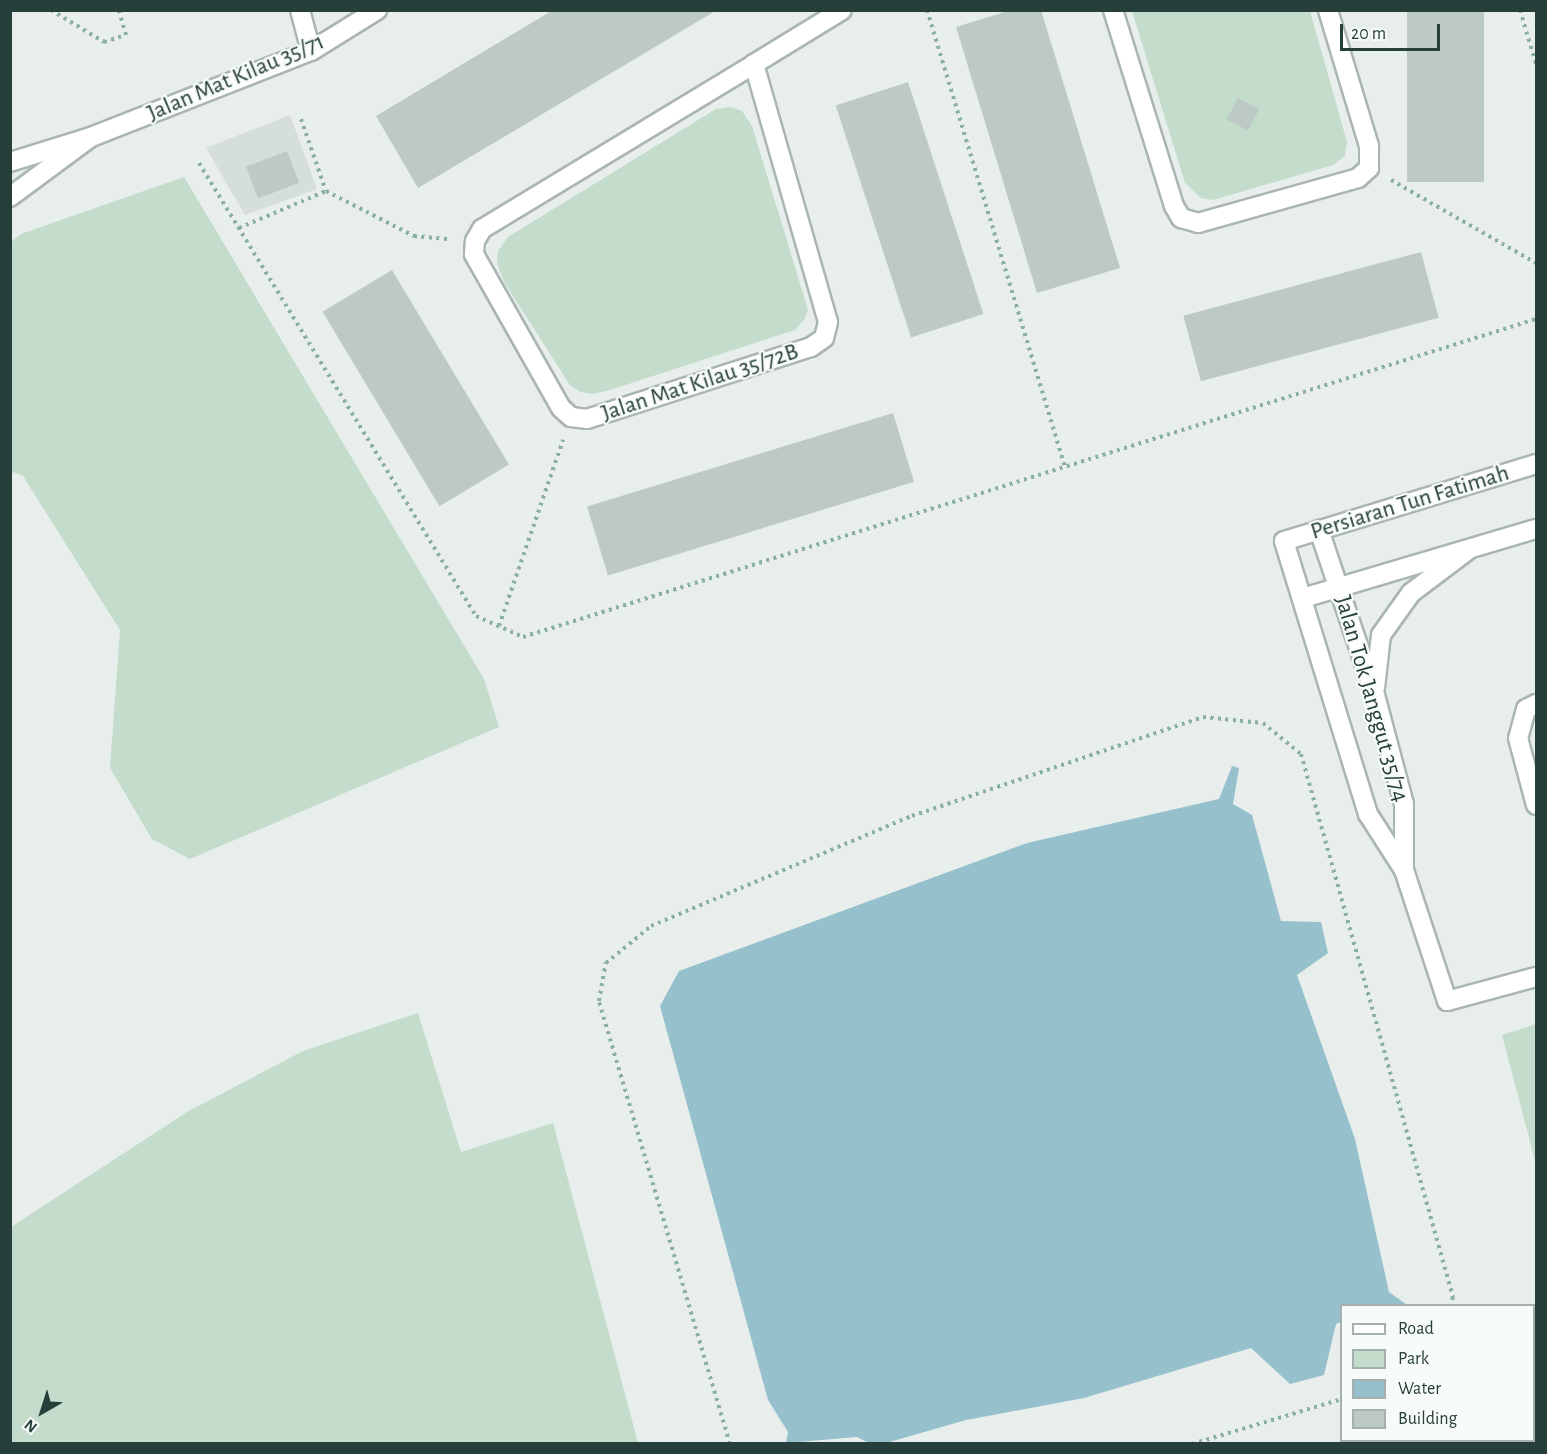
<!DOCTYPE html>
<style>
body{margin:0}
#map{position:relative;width:1547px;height:1454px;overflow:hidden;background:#e7eeeb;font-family:"Alegreya Sans",sans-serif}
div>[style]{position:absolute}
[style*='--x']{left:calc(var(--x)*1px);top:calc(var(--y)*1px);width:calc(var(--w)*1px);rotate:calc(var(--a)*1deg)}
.built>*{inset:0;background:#d5deda}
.green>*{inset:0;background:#c3dccb}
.water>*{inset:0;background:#96c0cc}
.building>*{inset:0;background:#bcc9c5;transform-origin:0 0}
.path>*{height:4px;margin-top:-2px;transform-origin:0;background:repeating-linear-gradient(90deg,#8baea5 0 3px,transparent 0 7.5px)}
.roads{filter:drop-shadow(2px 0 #aab6b2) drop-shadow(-2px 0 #aab6b2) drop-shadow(0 2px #aab6b2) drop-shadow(0 -2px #aab6b2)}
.street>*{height:18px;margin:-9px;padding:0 9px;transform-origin:9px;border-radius:9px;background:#fff}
.secondary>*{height:18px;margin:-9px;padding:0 9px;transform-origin:9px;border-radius:9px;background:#fff}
span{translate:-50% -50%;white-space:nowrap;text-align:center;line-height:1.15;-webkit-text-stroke:4.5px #f7fbf9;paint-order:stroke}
.street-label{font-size:24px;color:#273f3a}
.frame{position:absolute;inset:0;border:12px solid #273f3a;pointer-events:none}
.legend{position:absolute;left:1340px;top:1304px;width:195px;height:138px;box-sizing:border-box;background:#f7fbf9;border:2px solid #a4b0ad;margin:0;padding:8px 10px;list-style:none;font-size:18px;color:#273f3a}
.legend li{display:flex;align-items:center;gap:12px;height:30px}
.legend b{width:30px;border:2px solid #a4b0ad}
.north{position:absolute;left:12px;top:1382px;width:60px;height:60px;-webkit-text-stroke:4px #f7fbf9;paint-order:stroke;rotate:219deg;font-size:16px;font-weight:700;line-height:24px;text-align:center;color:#273f3a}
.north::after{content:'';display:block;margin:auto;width:21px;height:27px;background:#273f3a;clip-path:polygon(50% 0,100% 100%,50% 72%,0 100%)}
.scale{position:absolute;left:1340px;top:24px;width:100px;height:27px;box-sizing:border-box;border:3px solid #273f3a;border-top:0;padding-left:8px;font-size:18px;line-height:21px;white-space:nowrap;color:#273f3a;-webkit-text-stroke:4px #f7fbf9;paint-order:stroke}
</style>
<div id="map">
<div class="built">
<i style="clip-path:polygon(290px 115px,317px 189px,245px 215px,206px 148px)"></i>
</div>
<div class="green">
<i style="clip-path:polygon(1132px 11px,1310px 11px,1347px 142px,1345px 156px,1333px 165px,1213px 200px,1201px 198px,1185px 183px)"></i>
<i style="clip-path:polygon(731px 107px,742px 111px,752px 126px,808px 310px,804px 320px,795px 330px,610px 390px,593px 394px,580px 392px,570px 385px,504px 282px,497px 264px,498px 251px,508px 237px,716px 109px)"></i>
<i style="clip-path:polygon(184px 177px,484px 679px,499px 727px,190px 859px,152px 839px,110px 768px,120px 630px,23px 476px,10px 471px,11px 242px,21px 234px)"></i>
<i style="clip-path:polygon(418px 1013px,461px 1152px,553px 1123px,638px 1443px,11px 1443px,11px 1227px,187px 1112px,303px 1051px)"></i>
<i style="clip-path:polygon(1536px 1024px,1536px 1164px,1502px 1035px)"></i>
</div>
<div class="water">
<i style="clip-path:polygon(1232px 766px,1239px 768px,1233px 804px,1252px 815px,1281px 921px,1321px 922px,1328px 953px,1297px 975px,1355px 1139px,1389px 1292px,1407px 1305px,1342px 1306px,1341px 1322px,1336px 1324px,1324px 1375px,1290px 1384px,1251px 1348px,1084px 1398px,966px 1420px,886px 1443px,869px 1443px,857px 1437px,786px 1443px,788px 1432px,768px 1400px,660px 1006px,679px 971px,1027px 843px,1219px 799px)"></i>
</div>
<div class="building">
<i style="clip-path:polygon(553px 10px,717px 10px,418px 188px,376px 116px)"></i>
<i style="clip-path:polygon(1011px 10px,1041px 10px,1120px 268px,1037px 293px,956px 27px)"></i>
<i style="left:1407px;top:10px;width:77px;height:172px"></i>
<i style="left:908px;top:82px;width:244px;height:76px;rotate:72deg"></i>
<i style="left:1238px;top:98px;width:24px;height:24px;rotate:28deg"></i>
<i style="left:287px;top:151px;width:34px;height:44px;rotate:69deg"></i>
<i style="left:1421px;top:252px;width:68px;height:246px;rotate:75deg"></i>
<i style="left:392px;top:270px;width:227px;height:81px;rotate:59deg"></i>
<i style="left:893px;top:413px;width:72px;height:320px;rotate:73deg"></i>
</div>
<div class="path">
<i style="--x:51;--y:10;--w:62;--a:31.1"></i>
<i style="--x:104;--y:42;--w:23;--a:-18"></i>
<i style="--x:126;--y:35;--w:26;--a:-106"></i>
<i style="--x:927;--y:10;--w:477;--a:73.2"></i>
<i style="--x:1520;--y:10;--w:56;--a:73.5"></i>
<i style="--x:301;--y:119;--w:76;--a:70.9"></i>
<i style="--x:199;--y:163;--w:531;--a:58.56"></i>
<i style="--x:476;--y:616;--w:51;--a:24.1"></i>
<i style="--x:523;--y:637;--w:1062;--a:-17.43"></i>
<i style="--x:1391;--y:180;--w:167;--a:29.8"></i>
<i style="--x:239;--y:228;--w:95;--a:-23"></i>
<i style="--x:326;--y:191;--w:99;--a:27.1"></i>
<i style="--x:414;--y:236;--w:36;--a:5"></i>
<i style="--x:499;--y:626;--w:197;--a:-71"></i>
<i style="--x:730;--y:1444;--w:462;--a:-106.5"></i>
<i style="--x:599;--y:1001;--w:39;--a:-80"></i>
<i style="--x:606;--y:963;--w:58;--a:-39.4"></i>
<i style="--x:651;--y:926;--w:283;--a:-22.9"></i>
<i style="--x:912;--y:816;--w:307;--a:-18.8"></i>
<i style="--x:1203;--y:717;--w:60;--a:5.7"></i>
<i style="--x:1263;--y:723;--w:49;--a:39.2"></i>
<i style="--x:1301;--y:754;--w:564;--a:74.36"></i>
<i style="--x:1453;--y:1297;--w:9;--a:108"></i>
<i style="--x:1192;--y:1444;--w:157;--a:-16.7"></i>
</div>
<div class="roads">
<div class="street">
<i style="--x:300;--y:10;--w:42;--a:75"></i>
<i style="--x:1113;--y:10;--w:205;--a:72.7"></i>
<i style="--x:1174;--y:206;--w:14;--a:60"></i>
<i style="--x:1181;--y:218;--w:18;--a:16"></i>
<i style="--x:1198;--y:223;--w:166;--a:-15.7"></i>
<i style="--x:1358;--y:178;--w:15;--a:-42"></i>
<i style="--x:1369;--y:168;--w:22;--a:-90"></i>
<i style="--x:1369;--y:146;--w:142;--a:-106.8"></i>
<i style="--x:754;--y:64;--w:268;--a:74"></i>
<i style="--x:828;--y:322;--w:16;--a:104"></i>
<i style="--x:824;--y:338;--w:16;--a:145"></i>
<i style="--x:811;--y:347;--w:235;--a:162.2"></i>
<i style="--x:587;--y:419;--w:16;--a:-173"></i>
<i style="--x:571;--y:417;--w:13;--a:-138"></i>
<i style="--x:561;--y:408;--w:177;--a:-119.5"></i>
<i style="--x:474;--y:254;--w:13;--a:-86"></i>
<i style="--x:475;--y:241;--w:14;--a:-60"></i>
<i style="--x:482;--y:229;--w:318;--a:-31.2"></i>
<i style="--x:754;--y:64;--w:103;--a:-31.5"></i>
<i style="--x:91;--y:137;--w:236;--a:-21.4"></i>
<i style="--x:311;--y:51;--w:78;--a:-31.8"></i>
<i style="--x:10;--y:162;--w:85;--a:-17.2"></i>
<i style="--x:91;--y:137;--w:101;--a:143.5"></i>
<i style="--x:1319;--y:530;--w:174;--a:71.3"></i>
<i style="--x:1375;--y:695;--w:113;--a:75.1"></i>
<i style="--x:1404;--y:804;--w:66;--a:90"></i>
<i style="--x:1284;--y:541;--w:286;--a:72.9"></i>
<i style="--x:1368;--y:814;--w:67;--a:57.3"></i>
<i style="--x:1404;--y:870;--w:138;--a:71.8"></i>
<i style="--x:1447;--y:1001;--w:92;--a:-15.1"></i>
<i style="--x:1375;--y:688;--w:53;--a:-83.5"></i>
<i style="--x:1381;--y:635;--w:52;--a:-54.5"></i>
<i style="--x:1411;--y:593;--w:71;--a:-37"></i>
<i style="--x:1536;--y:704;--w:11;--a:153"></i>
<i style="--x:1526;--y:709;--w:30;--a:105"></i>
<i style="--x:1518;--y:738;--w:69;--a:75"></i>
</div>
<div class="secondary">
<i style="--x:1284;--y:541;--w:264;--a:-17"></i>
<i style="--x:1303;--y:598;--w:243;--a:-16.5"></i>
</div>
</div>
<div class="street-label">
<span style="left:236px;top:78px;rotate:-23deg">Jalan Mat Kilau 35/71</span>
<span style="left:700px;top:383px;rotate:-18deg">Jalan Mat Kilau 35/72B</span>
<span style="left:1410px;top:503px;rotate:-17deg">Persiaran Tun Fatimah</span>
<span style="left:1371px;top:699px;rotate:74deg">Jalan Tok Janggut 35/74</span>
</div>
<div class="frame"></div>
<ul class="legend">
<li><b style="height:8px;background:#fff"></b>Road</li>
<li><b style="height:16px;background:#c3dccb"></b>Park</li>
<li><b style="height:16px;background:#96c0cc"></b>Water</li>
<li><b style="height:16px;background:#bcc9c5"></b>Building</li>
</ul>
<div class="north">N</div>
<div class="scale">20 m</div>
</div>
